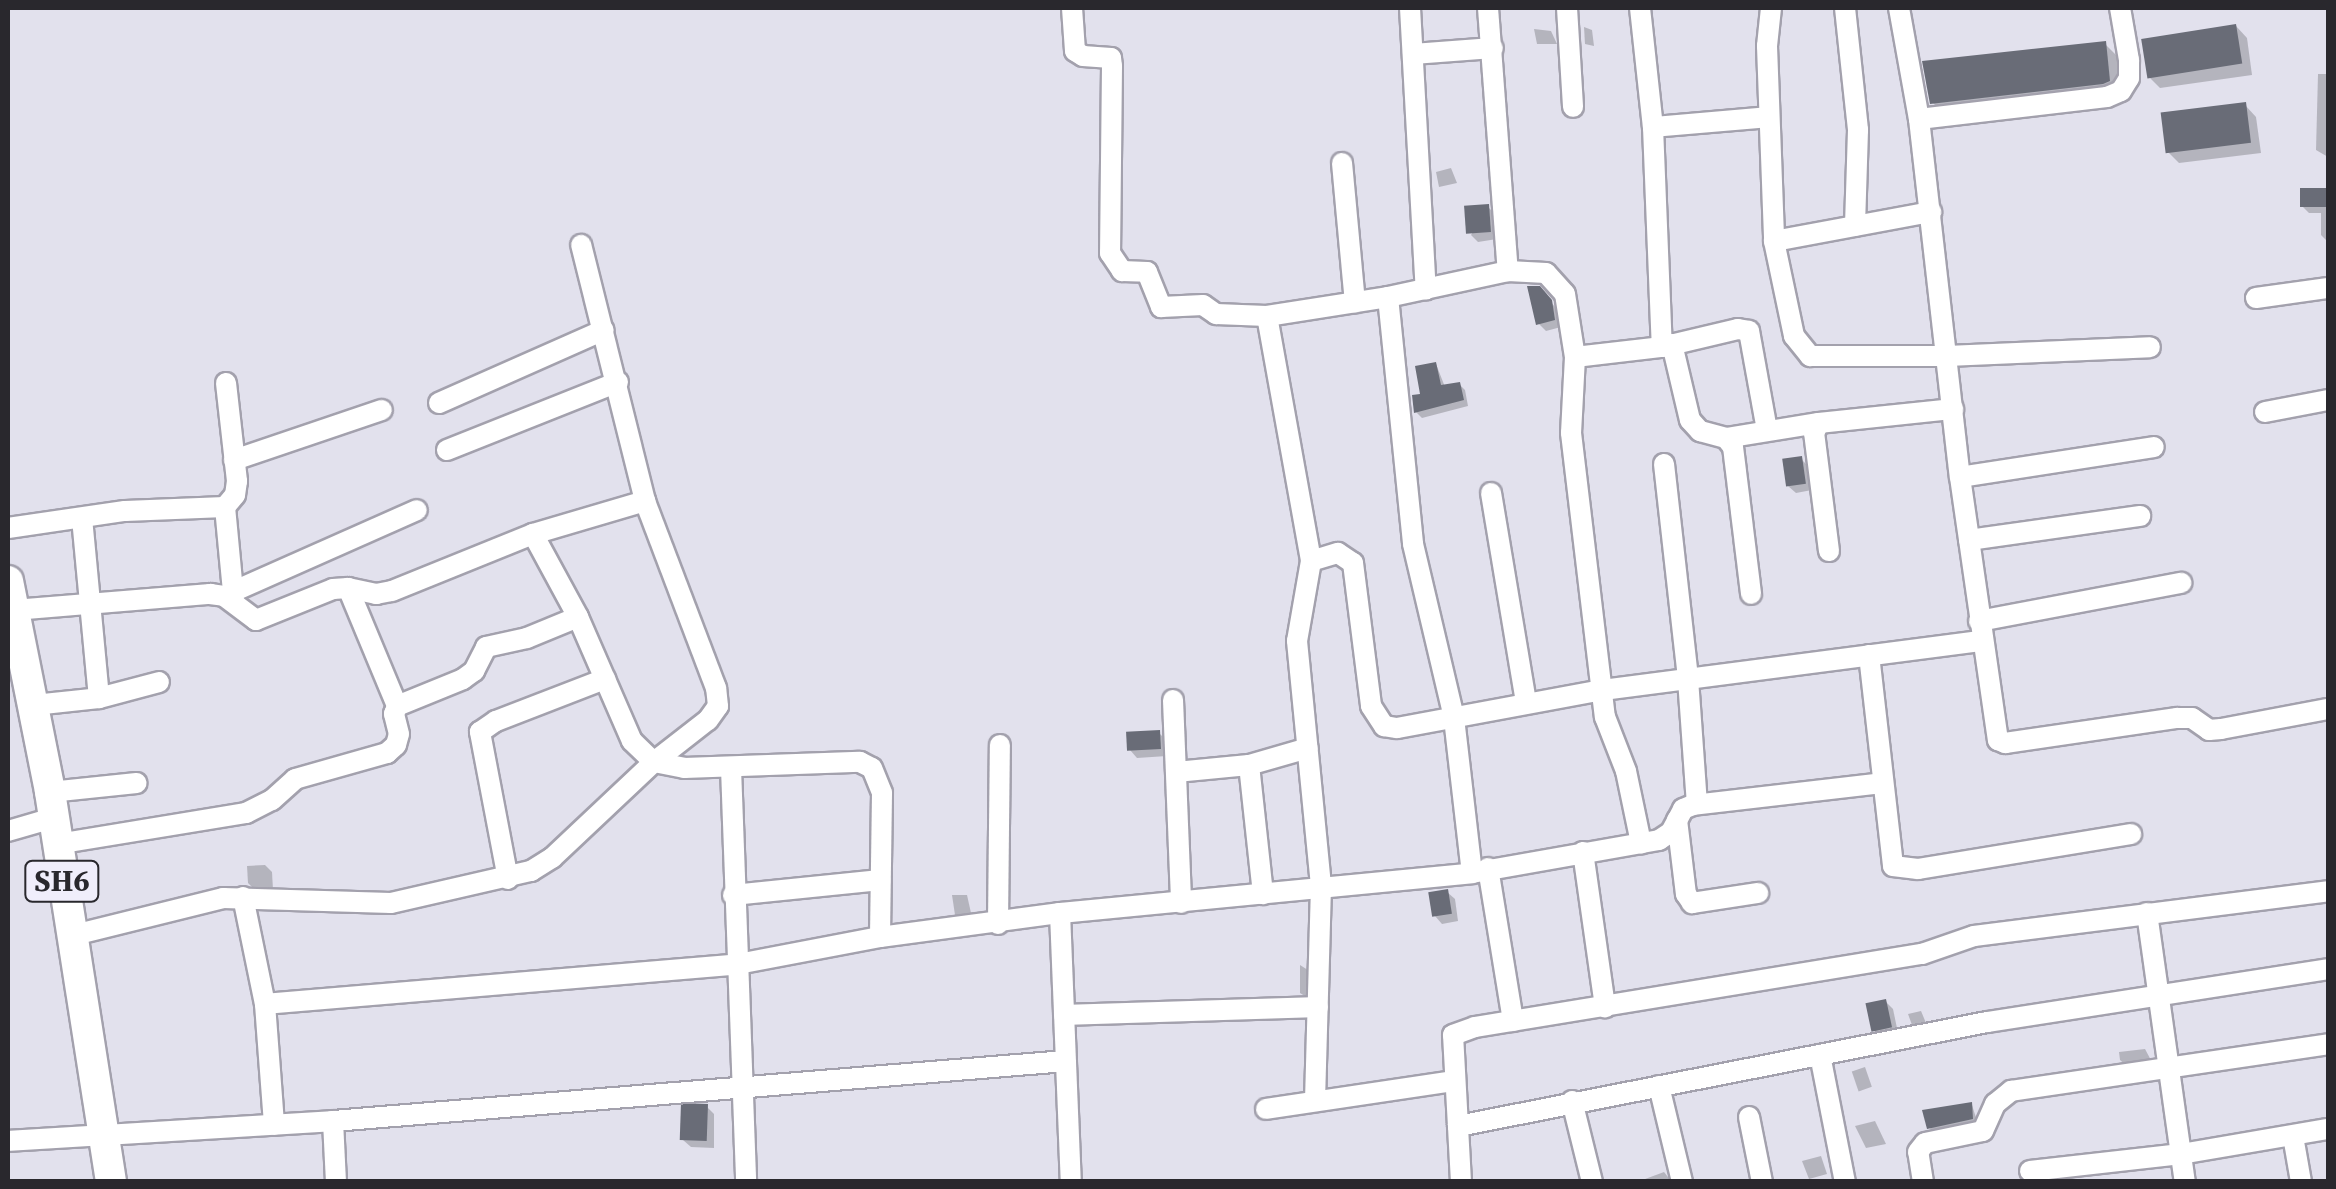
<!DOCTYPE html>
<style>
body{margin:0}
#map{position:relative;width:2336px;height:1189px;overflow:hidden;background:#e2e1ed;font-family:"Source Serif 4",serif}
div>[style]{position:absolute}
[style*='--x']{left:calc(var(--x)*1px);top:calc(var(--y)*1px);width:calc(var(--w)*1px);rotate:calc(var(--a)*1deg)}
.shadow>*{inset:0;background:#0003;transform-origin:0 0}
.building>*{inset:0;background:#696c77;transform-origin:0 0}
.roads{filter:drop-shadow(2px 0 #a3a1ad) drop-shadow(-2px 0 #a3a1ad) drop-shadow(0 2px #a3a1ad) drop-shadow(0 -2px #a3a1ad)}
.minor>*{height:20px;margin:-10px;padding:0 10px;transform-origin:10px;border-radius:10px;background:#fff}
.primary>*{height:30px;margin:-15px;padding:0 15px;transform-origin:15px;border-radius:15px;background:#fff}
span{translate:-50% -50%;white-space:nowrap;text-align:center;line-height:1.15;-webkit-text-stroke:10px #f0eefb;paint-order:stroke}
.shield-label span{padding:2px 8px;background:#f0eefb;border:2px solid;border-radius:8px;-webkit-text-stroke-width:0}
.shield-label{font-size:30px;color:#29282d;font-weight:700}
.frame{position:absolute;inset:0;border:10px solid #29282d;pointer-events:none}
</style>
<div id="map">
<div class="shadow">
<i style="clip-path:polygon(2236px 26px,2247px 38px,2252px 75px,2160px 88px,2149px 77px)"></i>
<i style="clip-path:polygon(1584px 27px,1592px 30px,1594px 46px,1585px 44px)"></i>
<i style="clip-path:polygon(1534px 29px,1551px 31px,1557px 44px,1537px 44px)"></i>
<i style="clip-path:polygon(2105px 44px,2120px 59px,2124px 96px,1948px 118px,1933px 103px)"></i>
<i style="clip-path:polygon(2318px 74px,2328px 74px,2328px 157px,2316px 150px)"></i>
<i style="clip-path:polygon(2245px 105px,2256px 117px,2261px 153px,2179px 163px,2168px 152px)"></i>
<i style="clip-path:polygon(1451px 168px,1457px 183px,1439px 187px,1436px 172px)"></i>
<i style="clip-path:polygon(2302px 191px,2328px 191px,2328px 242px,2321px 235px,2321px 213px,2309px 213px,2302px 206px)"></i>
<i style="clip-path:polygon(1488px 207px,1495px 214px,1497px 239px,1478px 242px,1471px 235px)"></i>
<i style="clip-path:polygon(1538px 289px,1558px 310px,1561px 327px,1546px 331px,1538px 323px)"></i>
<i style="clip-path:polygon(1436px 364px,1445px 387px,1459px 384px,1465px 390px,1468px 406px,1422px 418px,1416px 412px)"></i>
<i style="clip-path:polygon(1801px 459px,1808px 466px,1812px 490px,1796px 493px,1788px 486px)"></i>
<i style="clip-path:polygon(1159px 733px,1166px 740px,1167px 756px,1137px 758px,1130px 750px)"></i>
<i style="clip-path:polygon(265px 865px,272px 872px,273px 890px,255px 890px,248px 883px,247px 866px)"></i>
<i style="clip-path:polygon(1447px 892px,1455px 899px,1458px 921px,1442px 924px,1435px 916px)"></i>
<i style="clip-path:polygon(952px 895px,967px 895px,971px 913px,955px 915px)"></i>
<i style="clip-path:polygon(1300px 965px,1311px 972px,1311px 1000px,1300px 993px)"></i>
<i style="clip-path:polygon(1885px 1001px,1893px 1009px,1898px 1033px,1880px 1037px,1873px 1030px)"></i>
<i style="clip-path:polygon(1921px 1011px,1926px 1023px,1912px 1025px,1908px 1014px)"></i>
<i style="clip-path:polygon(2145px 1049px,2153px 1064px,2128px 1067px,2120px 1060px,2119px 1052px)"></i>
<i style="left:1865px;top:1067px;width:21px;height:14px;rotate:71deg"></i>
<i style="clip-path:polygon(1972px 1105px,1978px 1124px,1934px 1133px,1929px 1127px)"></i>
<i style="clip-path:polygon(707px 1107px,714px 1114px,714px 1148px,691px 1147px,683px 1140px)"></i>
<i style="clip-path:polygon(1875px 1121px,1886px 1144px,1866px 1148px,1855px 1126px)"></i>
<i style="clip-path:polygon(1821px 1156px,1827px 1174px,1809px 1179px,1802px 1161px)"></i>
<i style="clip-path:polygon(1664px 1172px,1672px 1182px,1637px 1182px)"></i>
</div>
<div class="building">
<i style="left:2236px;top:24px;width:40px;height:96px;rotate:81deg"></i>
<i style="clip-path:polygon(2106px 41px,2110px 81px,2103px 84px,1930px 104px,1922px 61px)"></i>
<i style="left:2246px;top:102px;width:41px;height:86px;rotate:83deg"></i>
<i style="left:2300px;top:188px;width:28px;height:19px"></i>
<i style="left:1489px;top:204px;width:28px;height:25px;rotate:86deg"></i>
<i style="clip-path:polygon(1527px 286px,1540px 286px,1552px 300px,1555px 320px,1536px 325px)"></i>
<i style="clip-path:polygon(1436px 362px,1441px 385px,1460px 382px,1464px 400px,1414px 413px,1412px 395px,1420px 394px,1415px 366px)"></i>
<i style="left:1802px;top:456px;width:28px;height:20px;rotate:82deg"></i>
<i style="left:1160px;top:730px;width:19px;height:34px;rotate:87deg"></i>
<i style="left:1448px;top:889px;width:25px;height:20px;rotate:81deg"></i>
<i style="left:1886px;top:999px;width:29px;height:21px;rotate:78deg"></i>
<i style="clip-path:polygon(1972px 1102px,1973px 1119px,1927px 1129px,1922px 1110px)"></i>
<i style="left:708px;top:1104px;width:37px;height:27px;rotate:92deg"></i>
</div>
<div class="roads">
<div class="minor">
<i style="--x:1072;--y:8;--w:43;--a:86"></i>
<i style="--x:1075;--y:51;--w:9;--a:32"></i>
<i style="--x:1083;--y:56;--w:28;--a:4"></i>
<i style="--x:1111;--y:58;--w:8;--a:83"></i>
<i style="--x:1112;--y:66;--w:187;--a:90.6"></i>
<i style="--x:1110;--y:253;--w:22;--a:56"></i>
<i style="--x:1122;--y:271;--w:25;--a:2"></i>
<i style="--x:1147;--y:272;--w:38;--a:68"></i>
<i style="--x:1161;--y:307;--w:42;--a:-2.7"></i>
<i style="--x:1203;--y:305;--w:16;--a:35"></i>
<i style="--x:1216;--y:314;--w:51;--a:2.2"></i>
<i style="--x:1267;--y:316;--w:122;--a:-8.9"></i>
<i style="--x:1388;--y:297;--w:123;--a:-12.2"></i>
<i style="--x:1508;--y:271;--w:38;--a:3"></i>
<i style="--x:1546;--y:273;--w:28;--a:48"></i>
<i style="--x:1565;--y:294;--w:64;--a:81"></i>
<i style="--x:1575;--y:357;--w:88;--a:-6.6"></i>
<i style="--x:1662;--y:347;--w:78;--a:-13.3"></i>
<i style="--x:1738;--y:329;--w:11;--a:10"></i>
<i style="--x:1749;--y:331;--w:101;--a:79.7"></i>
<i style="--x:1410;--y:8;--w:282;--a:86.8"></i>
<i style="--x:1488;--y:8;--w:264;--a:85.7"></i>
<i style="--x:1567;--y:8;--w:99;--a:86.5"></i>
<i style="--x:1640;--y:8;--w:120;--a:83.8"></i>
<i style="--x:1653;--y:127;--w:220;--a:87.7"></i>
<i style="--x:1771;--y:8;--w:38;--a:96"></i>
<i style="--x:1767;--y:46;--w:195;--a:87.9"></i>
<i style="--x:1774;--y:241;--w:97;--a:78.1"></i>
<i style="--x:1794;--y:336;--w:26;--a:51"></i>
<i style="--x:1810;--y:356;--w:137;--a:0"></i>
<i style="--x:1947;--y:356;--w:203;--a:-2.5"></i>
<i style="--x:1845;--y:8;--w:123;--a:83.9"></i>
<i style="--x:1858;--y:130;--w:96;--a:91.8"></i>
<i style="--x:1899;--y:8;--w:113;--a:79.8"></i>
<i style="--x:1919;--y:119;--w:360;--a:83.5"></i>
<i style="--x:1960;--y:477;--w:266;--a:81.8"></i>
<i style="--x:1998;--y:740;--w:8;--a:23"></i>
<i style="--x:2005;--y:743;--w:174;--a:-8.3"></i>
<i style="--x:2177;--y:718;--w:15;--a:0"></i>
<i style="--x:2192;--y:718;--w:21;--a:35"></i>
<i style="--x:2209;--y:730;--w:12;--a:-5"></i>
<i style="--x:2221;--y:729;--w:109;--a:-10.6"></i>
<i style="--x:1413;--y:54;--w:80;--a:-4.3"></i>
<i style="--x:1919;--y:119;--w:189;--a:-6.7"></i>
<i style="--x:2107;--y:97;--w:15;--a:-23"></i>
<i style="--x:2121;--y:91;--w:15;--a:-58"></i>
<i style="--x:2129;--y:78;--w:18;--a:-90"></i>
<i style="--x:2129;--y:60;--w:53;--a:-99.8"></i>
<i style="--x:1653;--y:127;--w:116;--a:-4.9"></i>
<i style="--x:1342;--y:163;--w:140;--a:84.7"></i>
<i style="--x:1774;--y:241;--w:160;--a:-10.5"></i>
<i style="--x:1388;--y:297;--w:248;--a:84.2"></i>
<i style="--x:1413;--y:544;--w:179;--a:76.7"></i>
<i style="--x:1454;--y:718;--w:156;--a:83.4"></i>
<i style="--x:2256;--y:298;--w:73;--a:-7.9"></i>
<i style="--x:1267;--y:316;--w:249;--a:79.8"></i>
<i style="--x:1311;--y:561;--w:81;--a:99.9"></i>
<i style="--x:1297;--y:641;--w:246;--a:84.4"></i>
<i style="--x:1321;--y:886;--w:215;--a:91.6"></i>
<i style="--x:1672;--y:344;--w:78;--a:76.7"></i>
<i style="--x:1690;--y:420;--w:15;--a:48"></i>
<i style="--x:1700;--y:431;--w:27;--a:15"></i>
<i style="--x:1726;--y:438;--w:11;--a:52"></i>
<i style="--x:1733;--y:447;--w:148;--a:83"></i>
<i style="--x:1575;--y:357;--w:76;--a:93"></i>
<i style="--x:1571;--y:433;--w:286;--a:83.2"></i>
<i style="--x:1605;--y:717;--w:58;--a:68.7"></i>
<i style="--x:1626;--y:771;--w:74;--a:78.2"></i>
<i style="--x:226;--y:383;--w:99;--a:83.6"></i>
<i style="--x:237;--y:481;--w:14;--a:98"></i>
<i style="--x:235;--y:495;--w:16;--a:130"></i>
<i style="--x:225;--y:507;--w:95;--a:84.6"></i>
<i style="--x:439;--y:403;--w:180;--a:-23.9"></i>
<i style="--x:2265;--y:412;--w:64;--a:-10.8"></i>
<i style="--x:1726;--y:438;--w:94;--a:-9.2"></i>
<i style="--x:447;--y:450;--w:184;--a:-21.7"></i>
<i style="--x:234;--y:460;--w:156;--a:-18.7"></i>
<i style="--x:1664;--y:464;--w:216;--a:83.6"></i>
<i style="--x:1688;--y:679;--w:125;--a:85.9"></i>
<i style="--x:1960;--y:477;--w:196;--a:-8.8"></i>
<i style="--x:1491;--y:493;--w:212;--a:80.5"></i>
<i style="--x:82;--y:518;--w:181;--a:84.6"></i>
<i style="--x:8;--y:528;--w:118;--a:-8.3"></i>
<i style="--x:125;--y:511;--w:100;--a:-2.3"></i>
<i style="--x:533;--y:534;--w:94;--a:61.5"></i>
<i style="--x:578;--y:617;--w:135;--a:66.5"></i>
<i style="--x:632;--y:741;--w:30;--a:44"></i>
<i style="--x:654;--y:762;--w:31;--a:11"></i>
<i style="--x:684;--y:768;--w:176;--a:-2"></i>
<i style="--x:860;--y:762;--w:13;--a:27"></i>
<i style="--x:872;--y:768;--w:27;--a:68"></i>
<i style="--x:882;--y:793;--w:144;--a:90.8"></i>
<i style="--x:1969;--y:540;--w:173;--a:-8"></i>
<i style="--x:1829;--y:551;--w:119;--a:-97.2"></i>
<i style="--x:1814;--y:433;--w:11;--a:-63"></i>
<i style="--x:1819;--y:423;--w:135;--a:-6"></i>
<i style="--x:1311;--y:561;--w:28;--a:-17"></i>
<i style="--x:1338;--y:553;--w:18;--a:34"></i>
<i style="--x:1353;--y:563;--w:144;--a:82.8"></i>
<i style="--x:1371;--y:706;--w:24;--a:57"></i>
<i style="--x:1384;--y:726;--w:13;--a:9"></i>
<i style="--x:1397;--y:728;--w:209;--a:-10.5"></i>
<i style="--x:1603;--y:690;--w:382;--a:-7.4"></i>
<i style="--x:348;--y:588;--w:128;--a:67.4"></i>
<i style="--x:232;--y:592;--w:202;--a:-23.9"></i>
<i style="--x:14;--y:610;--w:197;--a:-4.7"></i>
<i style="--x:210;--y:594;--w:14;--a:8"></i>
<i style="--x:224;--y:596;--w:40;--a:37"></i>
<i style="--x:256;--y:620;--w:83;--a:-21.9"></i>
<i style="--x:333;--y:589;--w:15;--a:-4"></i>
<i style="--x:348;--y:588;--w:29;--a:12"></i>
<i style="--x:376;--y:594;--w:16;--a:-11"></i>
<i style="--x:392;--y:591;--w:152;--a:-22"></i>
<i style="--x:533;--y:534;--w:117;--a:-16.4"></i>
<i style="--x:1979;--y:621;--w:206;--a:-10.7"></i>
<i style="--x:1869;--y:655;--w:212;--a:83.5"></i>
<i style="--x:1893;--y:866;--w:25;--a:7"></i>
<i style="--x:1918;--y:869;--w:216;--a:-9.3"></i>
<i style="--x:1173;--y:700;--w:203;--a:87.7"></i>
<i style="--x:34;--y:705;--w:65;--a:-6.1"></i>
<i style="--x:99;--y:698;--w:62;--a:-14.9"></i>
<i style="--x:1249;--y:765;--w:130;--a:83.8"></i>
<i style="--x:731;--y:768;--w:414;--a:87.9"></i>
<i style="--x:1176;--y:772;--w:73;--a:-5.5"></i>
<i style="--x:1249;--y:765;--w:61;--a:-16.1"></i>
<i style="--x:50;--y:792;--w:87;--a:-5.9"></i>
<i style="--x:1677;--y:820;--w:75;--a:83.1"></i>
<i style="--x:1686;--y:894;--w:11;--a:56"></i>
<i style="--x:1692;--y:903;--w:67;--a:-8.6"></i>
<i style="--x:8;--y:831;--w:47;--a:-16.1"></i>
<i style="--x:57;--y:844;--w:192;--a:-9.3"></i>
<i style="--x:246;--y:813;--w:29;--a:-27"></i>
<i style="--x:272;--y:800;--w:31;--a:-42"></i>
<i style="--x:295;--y:779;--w:96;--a:-15.8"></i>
<i style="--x:387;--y:753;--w:12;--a:-42"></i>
<i style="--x:396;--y:745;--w:11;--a:-75"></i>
<i style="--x:399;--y:734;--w:21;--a:-104"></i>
<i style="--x:394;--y:714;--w:9;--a:-69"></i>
<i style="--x:397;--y:706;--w:71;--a:-22.2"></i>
<i style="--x:463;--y:679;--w:14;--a:-36"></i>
<i style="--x:474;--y:671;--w:27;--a:-63"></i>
<i style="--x:486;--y:647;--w:42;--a:-12.4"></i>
<i style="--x:527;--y:638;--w:55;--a:-22.4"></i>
<i style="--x:1583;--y:852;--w:157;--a:81.9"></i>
<i style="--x:1488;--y:868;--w:155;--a:80.7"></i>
<i style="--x:508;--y:879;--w:150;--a:-100.8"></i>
<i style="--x:480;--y:732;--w:19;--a:-35"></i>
<i style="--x:496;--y:721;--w:117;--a:-21.1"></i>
<i style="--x:733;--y:895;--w:148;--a:-5.8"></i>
<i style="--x:243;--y:897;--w:109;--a:78.4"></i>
<i style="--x:265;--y:1004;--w:121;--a:85.7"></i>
<i style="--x:1060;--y:913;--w:269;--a:87.7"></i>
<i style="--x:2147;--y:913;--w:272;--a:82"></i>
<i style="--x:998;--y:924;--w:179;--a:-89.4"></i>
<i style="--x:70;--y:936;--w:158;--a:-13.9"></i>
<i style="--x:223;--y:898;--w:168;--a:1.7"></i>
<i style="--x:391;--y:903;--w:144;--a:-12.9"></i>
<i style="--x:531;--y:871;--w:25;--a:-32"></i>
<i style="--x:552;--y:858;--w:140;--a:-43.3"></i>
<i style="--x:654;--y:762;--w:68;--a:-37.9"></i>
<i style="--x:708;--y:720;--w:17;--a:-54"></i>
<i style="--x:718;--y:706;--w:18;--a:-96"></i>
<i style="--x:716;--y:688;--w:200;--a:-110.8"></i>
<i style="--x:645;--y:501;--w:264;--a:-104"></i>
<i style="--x:265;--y:1004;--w:475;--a:-4.8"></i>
<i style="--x:738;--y:964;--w:145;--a:-10.8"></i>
<i style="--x:880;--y:937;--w:182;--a:-7.6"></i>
<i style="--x:1060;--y:913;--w:414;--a:-5.5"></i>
<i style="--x:1472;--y:873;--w:190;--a:-10"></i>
<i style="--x:1659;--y:840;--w:14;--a:-34"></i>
<i style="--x:1671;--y:832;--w:26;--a:-62"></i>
<i style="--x:1683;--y:809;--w:11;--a:-22"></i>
<i style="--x:1693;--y:805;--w:191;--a:-6.6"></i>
<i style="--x:1064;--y:1015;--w:254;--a:-1.8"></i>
<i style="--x:1820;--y:1055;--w:129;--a:78.9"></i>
<i style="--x:1659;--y:1086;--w:99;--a:76.5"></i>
<i style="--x:1572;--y:1101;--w:83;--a:76.1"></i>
<i style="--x:1266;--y:1109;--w:189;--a:-8.5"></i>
<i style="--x:1749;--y:1117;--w:66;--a:78.7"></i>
<i style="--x:333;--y:1121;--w:61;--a:87.2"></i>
<i style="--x:1458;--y:1126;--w:539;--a:-11.12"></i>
<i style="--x:1987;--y:1022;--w:345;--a:-8.8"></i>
<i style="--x:2293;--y:1136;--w:47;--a:80.1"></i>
<i style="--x:8;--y:1141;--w:326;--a:-3.5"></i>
<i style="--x:333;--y:1121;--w:735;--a:-4.68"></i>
<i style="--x:2030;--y:1171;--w:152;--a:-6.4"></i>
<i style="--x:2181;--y:1154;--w:149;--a:-9.7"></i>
<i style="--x:1461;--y:1182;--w:147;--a:-93.1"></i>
<i style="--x:1453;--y:1035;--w:23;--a:-20"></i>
<i style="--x:1475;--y:1027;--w:453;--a:-9.3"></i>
<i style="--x:1922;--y:954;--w:55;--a:-19.1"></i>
<i style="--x:1974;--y:936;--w:357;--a:-7.2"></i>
<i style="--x:1923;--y:1182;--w:30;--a:-99"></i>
<i style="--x:1918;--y:1152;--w:11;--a:-52"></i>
<i style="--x:1925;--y:1143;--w:59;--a:-11.7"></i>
<i style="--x:1983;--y:1131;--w:30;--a:-66"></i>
<i style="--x:1995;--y:1104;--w:21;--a:-39"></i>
<i style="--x:2011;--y:1091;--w:320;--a:-8.4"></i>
</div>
<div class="primary">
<i style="--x:8;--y:581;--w:215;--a:78.7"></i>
<i style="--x:50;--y:792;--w:395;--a:81.1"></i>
</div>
</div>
<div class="shield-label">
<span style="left:62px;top:881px">SH6</span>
</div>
<div class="frame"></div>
</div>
